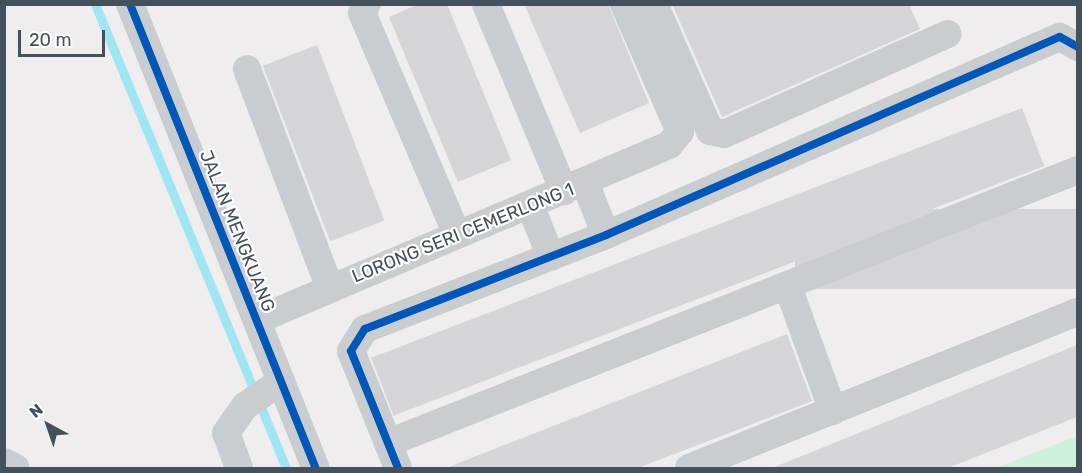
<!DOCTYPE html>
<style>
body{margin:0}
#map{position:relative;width:1082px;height:473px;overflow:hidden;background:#efeded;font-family:Rubik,sans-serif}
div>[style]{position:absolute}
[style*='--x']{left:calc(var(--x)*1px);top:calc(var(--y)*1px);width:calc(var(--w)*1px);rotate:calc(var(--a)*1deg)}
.green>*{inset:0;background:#cff0da}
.stream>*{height:9px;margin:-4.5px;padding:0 4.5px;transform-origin:4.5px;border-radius:4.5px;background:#a0e5f2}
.building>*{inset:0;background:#d5d5d7;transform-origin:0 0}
.minor>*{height:28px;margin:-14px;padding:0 14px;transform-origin:14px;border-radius:14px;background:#c9cdcf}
.cycleway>*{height:8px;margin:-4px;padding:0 4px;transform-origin:4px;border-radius:4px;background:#0057b8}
span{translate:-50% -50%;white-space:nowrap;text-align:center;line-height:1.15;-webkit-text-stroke:4.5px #fff;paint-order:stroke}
.street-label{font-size:18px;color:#43515c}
.frame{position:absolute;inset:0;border:6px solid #43515c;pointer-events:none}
.north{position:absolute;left:18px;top:395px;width:60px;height:60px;-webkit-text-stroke:4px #fff;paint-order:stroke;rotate:320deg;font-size:16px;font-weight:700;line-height:24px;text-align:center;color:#43515c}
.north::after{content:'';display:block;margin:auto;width:21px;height:27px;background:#43515c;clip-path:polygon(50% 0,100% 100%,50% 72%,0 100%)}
.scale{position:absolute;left:18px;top:30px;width:87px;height:27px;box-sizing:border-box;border:3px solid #43515c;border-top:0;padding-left:8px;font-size:18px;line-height:21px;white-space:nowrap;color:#43515c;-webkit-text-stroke:4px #fff;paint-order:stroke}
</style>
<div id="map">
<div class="green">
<i style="clip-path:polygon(1077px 436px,1077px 468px,996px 468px)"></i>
</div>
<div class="stream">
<i style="--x:95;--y:4;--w:502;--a:67.63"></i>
</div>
<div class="building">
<i style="clip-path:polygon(419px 4px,447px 4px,511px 160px,458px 182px,389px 17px)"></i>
<i style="clip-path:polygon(524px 4px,608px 4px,649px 103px,580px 133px)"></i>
<i style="clip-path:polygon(672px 4px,909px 4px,920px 29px,722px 117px)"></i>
<i style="left:317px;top:45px;width:188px;height:58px;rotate:69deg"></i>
<i style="left:1022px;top:108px;width:62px;height:697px;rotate:69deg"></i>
<i style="left:1077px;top:209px;width:80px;height:282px;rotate:90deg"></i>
<i style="clip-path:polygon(787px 334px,812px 401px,638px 468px,446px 468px)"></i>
<i style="clip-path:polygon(1077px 345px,1077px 417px,948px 468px,772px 468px)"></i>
</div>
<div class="minor">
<i style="--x:130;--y:4;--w:500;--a:68.2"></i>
<i style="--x:367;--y:4;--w:10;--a:119"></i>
<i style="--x:362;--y:13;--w:241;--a:66.8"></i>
<i style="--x:486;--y:4;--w:203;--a:67.4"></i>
<i style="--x:654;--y:4;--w:139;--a:66.2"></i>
<i style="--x:710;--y:131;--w:14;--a:12"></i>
<i style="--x:724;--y:134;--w:245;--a:-24.1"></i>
<i style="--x:247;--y:69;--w:235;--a:69.3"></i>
<i style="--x:585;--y:183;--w:56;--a:68"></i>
<i style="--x:530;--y:205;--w:56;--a:68"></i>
<i style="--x:788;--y:287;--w:132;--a:70.1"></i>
<i style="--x:257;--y:320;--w:448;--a:-23"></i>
<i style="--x:669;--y:145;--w:17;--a:-50"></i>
<i style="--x:680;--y:132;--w:140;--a:-113.6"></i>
<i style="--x:388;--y:443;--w:742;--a:-21.59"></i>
<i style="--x:4;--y:462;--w:13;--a:27"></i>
<i style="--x:239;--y:468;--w:37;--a:-110"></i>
<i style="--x:226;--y:433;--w:33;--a:-55"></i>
<i style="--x:245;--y:406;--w:44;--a:-34.8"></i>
<i style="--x:398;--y:468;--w:126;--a:-111.9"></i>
<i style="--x:351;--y:351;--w:26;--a:-58"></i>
<i style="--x:365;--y:329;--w:259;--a:-21.3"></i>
<i style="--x:606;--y:235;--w:495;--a:-23.6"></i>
<i style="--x:1060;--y:37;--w:21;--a:29"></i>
<i style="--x:689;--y:468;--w:419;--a:-21.9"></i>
</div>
<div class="cycleway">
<i style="--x:130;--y:4;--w:500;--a:68.2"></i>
<i style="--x:398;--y:468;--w:126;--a:-111.9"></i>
<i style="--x:351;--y:351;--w:26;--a:-58"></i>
<i style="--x:365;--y:329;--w:259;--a:-21.3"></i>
<i style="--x:606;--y:235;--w:495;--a:-23.6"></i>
<i style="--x:1060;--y:37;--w:21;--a:29"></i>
</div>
<div class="street-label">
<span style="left:237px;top:231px;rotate:68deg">JALAN MENGKUANG</span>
<span style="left:463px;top:233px;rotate:-22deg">LORONG SERI CEMERLONG 1</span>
</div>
<div class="frame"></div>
<div class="north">N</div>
<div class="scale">20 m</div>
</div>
